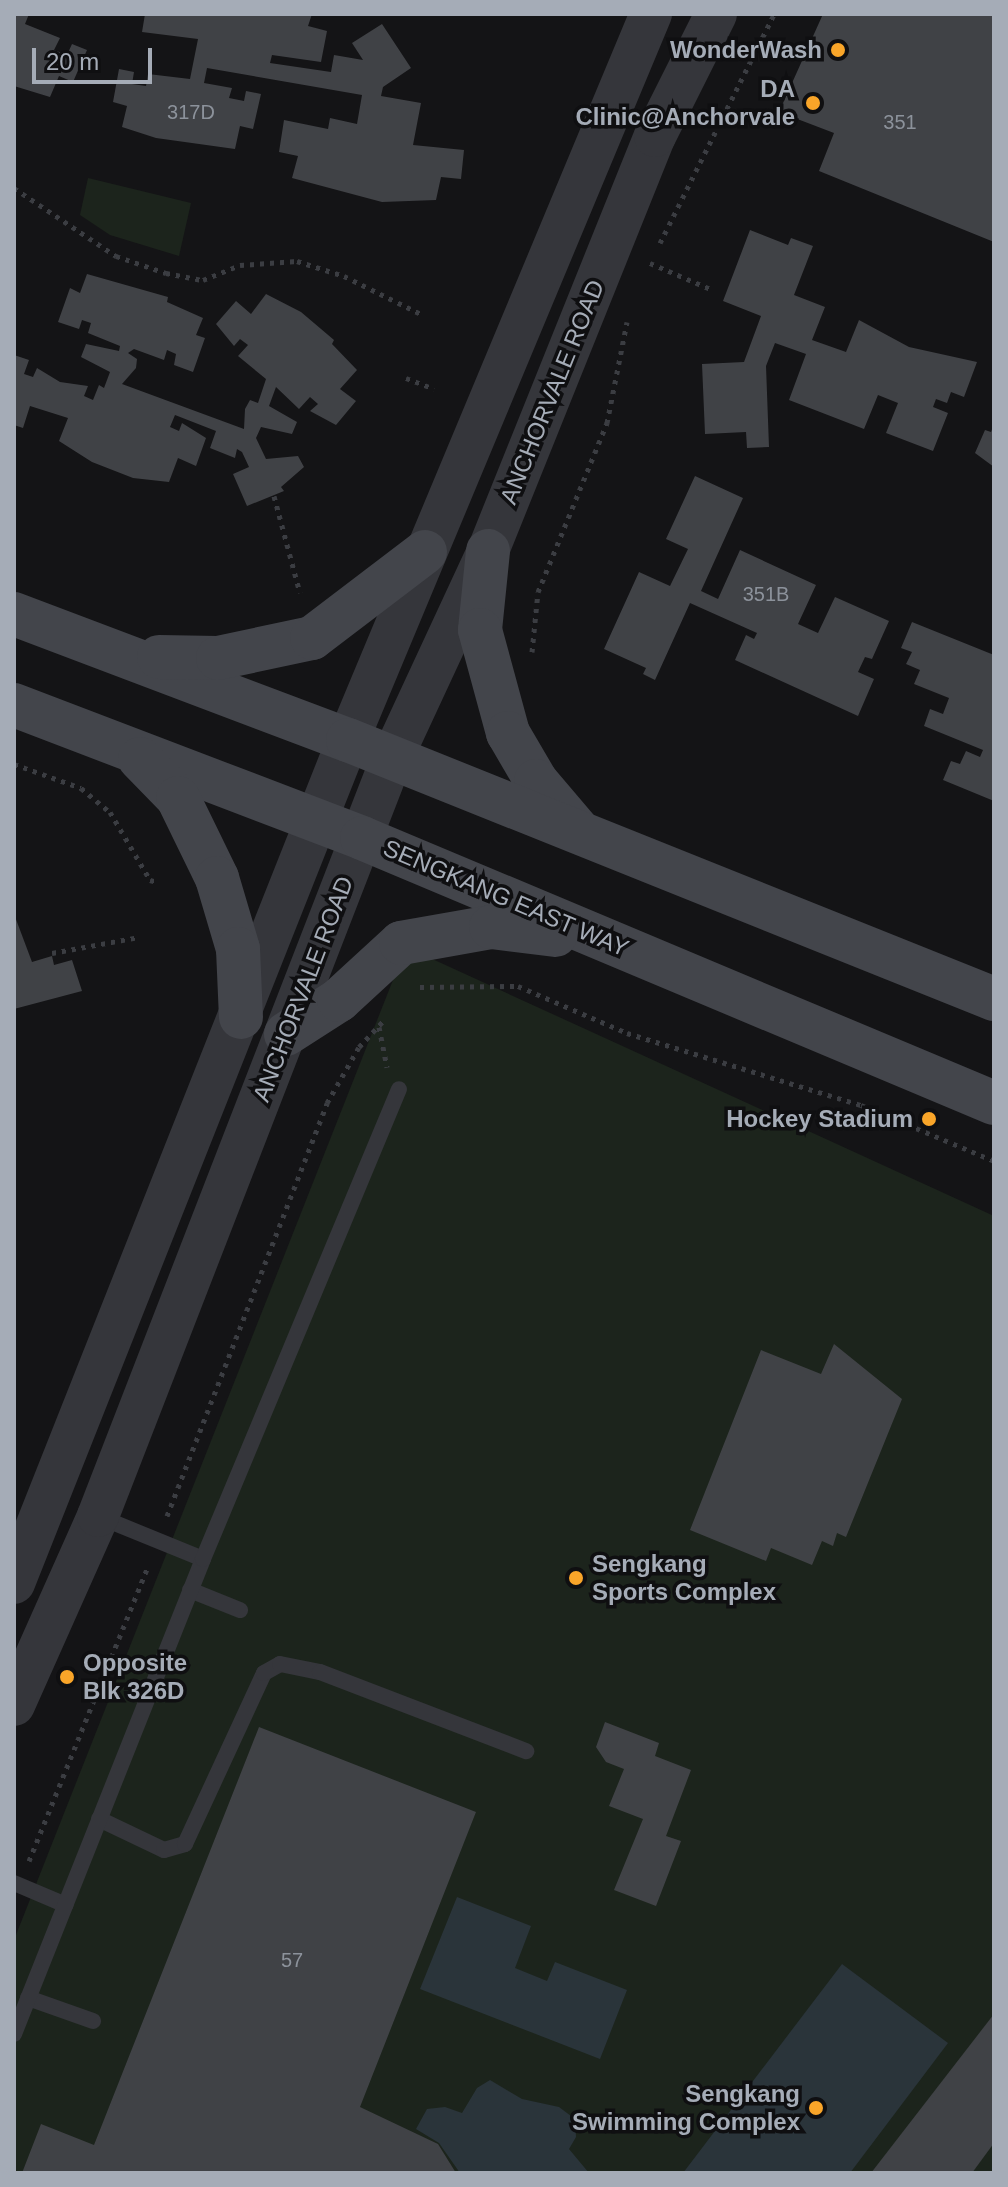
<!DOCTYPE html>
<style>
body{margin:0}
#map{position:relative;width:1008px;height:2187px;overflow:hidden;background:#141416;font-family:Helvetica,sans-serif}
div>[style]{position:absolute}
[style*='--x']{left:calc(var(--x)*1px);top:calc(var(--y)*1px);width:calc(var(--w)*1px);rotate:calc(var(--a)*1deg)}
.green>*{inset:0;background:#1c241c}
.water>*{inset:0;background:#2a343a}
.building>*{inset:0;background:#404246}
.path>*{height:5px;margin-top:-2.5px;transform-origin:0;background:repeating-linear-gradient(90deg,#3b3d42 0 4px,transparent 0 10px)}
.service>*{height:16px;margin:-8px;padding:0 8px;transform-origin:8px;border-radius:8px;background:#35363b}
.tertiary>*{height:42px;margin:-21px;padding:0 21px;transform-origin:21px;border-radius:21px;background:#35363b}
.secondary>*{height:44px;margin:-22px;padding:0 22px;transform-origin:22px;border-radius:22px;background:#43454b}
.dots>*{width:22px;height:22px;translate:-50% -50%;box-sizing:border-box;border:4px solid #0f0f11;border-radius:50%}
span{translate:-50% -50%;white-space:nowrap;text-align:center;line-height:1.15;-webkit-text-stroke:7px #0f0f11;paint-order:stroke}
.number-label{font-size:20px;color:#8c929b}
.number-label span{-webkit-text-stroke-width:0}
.poi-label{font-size:24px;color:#a5acb7;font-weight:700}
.right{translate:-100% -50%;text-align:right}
.left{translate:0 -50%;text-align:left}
.street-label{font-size:24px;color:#a5acb7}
.frame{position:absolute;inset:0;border:16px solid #a5acb7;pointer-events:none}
.scale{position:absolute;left:32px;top:48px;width:120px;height:36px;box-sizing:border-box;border:4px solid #a5acb7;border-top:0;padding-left:10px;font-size:24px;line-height:28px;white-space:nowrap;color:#a5acb7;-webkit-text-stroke:6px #0f0f11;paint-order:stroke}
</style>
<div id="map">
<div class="green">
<i style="clip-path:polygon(88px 178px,191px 203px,179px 256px,110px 235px,80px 215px)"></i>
<i style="clip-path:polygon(406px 947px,994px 1216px,994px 2173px,14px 2173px,14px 1940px)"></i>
</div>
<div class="water">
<i style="clip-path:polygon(457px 1897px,531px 1926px,515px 1968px,547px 1981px,555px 1962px,627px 1990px,600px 2059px,420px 1989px)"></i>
<i style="clip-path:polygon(842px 1964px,948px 2043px,850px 2173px,683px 2173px)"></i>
<i style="clip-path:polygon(490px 2080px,522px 2099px,559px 2107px,575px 2119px,576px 2137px,569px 2149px,589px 2173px,460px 2173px,439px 2143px,416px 2129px,427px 2109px,445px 2107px,462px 2113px,477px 2088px)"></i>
</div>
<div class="building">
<i style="clip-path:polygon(14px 14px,29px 14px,25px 24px,60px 38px,54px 50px,67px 55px,72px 44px,87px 50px,73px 82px,59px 76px,50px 97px,14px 86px)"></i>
<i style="clip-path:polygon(145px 14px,312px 14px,308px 26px,327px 31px,321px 62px,272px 55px,270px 63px,331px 72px,334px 55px,363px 60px,352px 43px,382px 24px,411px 68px,383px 87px,381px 96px,421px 103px,413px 145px,464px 150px,461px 179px,441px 177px,436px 200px,382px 202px,292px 178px,298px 156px,279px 152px,284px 120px,328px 129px,330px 118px,357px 124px,362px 95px,207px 68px,204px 83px,232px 88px,229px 98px,244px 101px,246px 91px,261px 94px,253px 129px,240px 126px,235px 149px,156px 138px,122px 127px,127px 106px,113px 102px,119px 69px,134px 72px,132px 84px,146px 86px,148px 74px,190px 79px,198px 39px,142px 32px)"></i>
<i style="clip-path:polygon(823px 14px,994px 14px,994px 242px,819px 171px,834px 133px,779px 112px)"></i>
<i style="clip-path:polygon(750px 230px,788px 245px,791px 238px,813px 246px,794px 295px,825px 307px,812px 340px,846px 352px,859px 320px,909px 347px,977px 362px,964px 397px,951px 392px,947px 403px,936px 399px,933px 407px,948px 413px,933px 451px,886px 433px,898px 403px,878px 395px,864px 429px,789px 400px,806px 354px,775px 343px,766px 366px,769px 447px,747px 448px,746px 432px,705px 434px,702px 364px,744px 362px,761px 316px,723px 301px)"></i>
<i style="clip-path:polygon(87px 274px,168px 297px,167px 302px,203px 318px,196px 335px,205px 338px,193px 372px,174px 365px,176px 354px,167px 350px,164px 360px,134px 349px,128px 353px,137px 359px,136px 368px,122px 384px,244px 429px,245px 409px,250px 400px,258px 403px,266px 379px,238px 356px,248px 345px,240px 339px,234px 346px,216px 324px,236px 301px,251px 314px,266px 294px,301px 312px,334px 340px,332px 344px,357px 370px,340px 389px,356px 401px,336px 425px,310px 411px,318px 404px,310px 397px,299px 409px,276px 387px,269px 406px,297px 422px,292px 434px,261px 427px,256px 438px,266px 459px,298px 456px,304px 467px,281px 487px,284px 491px,247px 506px,233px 474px,249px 467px,242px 452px,237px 449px,235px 458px,210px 448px,216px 431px,175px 415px,170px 427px,179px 431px,182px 423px,206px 438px,196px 466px,178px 458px,169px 482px,133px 478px,92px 462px,59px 441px,68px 418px,30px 406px,23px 428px,14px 425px,14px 355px,29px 360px,24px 374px,33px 377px,37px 368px,60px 382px,88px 386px,84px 396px,93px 400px,99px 385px,104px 388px,110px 372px,81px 357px,86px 344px,119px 351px,120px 346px,88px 333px,91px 323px,82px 320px,79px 329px,58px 322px,70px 288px,80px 293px)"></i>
<i style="clip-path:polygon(994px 424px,994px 467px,975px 453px,985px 430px,991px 432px)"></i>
<i style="clip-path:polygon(695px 476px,743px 498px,701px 591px,718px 599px,740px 550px,816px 585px,798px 624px,818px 633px,835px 597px,889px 621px,872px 659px,865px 657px,858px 672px,874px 679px,858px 716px,735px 660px,746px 635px,754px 639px,757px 633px,690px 603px,655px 680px,643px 674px,646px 668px,604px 649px,639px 572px,670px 586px,688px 549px,666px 539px)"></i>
<i style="clip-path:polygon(912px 622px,994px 655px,994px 801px,943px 780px,951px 761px,960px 764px,966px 751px,980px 757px,983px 750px,924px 726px,930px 709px,943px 714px,949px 698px,914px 684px,920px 670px,906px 664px,912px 652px,901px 648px)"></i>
<i style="clip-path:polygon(14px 914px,32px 962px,52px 956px,54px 965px,72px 960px,82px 991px,14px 1009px)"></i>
<i style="clip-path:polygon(834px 1344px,902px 1399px,846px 1537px,837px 1533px,833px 1546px,822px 1541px,812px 1565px,771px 1548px,766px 1561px,690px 1530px,761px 1350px,821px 1374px)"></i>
<i style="clip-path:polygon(605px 1722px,659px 1743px,655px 1756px,691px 1770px,666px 1836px,681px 1841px,656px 1906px,614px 1890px,643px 1819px,609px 1806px,624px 1769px,606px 1762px,596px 1747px)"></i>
<i style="clip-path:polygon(259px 1727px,476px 1812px,360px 2107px,438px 2144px,456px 2173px,22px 2173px,41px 2124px,94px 2145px)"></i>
<i style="clip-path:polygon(994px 2014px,994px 2143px,972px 2173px,871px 2173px)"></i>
</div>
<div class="path">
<i style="--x:14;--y:188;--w:123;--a:33.7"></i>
<i style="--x:116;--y:256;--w:53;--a:18.8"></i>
<i style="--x:166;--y:273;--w:38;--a:11"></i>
<i style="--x:203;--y:280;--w:40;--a:-22"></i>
<i style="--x:240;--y:265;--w:57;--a:-4"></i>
<i style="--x:297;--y:261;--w:49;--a:17.7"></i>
<i style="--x:344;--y:276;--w:88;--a:26.3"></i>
<i style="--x:660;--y:243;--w:256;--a:-63.5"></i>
<i style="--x:650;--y:263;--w:69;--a:23.2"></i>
<i style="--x:406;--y:378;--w:30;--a:21"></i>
<i style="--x:274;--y:496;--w:100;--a:75"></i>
<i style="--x:532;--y:652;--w:60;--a:-84.3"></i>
<i style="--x:538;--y:592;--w:183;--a:-67.8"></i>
<i style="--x:607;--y:423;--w:103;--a:-78.8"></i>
<i style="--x:14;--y:764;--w:71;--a:19.7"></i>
<i style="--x:81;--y:788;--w:38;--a:40"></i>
<i style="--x:110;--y:812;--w:79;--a:59.5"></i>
<i style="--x:150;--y:880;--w:7;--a:16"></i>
<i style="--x:52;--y:953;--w:88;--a:-10.4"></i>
<i style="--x:420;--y:987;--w:98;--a:-0.6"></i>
<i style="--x:518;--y:986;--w:119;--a:23.3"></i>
<i style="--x:627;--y:1033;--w:245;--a:17.1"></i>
<i style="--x:861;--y:1105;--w:144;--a:22.8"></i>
<i style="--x:379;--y:1027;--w:41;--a:78.7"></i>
<i style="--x:167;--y:1516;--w:443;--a:-68.8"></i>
<i style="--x:327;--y:1103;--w:64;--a:-60.3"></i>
<i style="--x:359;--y:1047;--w:35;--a:-47"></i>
<i style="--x:29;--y:1861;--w:318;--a:-68"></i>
</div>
<div class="service">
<i style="--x:100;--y:1517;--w:111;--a:22.2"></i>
<i style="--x:190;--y:1590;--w:54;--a:21.8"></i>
<i style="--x:99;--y:1819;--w:72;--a:25.5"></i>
<i style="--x:164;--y:1850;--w:22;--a:-16"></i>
<i style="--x:185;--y:1844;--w:188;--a:-65.2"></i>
<i style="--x:264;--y:1673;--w:18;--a:-29"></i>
<i style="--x:280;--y:1664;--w:41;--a:11.3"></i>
<i style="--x:320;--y:1672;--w:221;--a:21"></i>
<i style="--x:14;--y:1883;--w:56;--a:22.9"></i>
<i style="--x:28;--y:1998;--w:69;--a:19.5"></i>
<i style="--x:14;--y:2034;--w:511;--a:-68.3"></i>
<i style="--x:203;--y:1559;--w:509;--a:-67.36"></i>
</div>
<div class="tertiary">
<i style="--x:14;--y:1583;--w:907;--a:-68.39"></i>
<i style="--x:348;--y:740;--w:787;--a:-67.35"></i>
<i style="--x:14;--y:1705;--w:207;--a:-66"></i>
<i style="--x:98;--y:1516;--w:813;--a:-68.8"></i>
<i style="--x:392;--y:758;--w:228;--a:-65.1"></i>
<i style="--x:488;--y:551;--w:447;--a:-68.1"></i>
<i style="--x:655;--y:136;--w:136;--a:-63.4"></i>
</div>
<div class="secondary">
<i style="--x:488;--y:551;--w:79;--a:95.8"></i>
<i style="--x:480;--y:630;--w:107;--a:74.8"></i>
<i style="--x:508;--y:733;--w:56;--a:59.7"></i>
<i style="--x:536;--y:781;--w:62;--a:49.6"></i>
<i style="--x:14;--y:614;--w:357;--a:20.7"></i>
<i style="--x:348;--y:740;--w:696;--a:21.85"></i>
<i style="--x:159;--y:657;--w:59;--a:1"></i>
<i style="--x:218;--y:658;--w:96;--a:-12"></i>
<i style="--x:312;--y:638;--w:142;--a:-37.3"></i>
<i style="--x:14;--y:705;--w:373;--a:20.9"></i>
<i style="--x:362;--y:838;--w:685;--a:22.75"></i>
<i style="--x:140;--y:759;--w:54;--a:45.7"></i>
<i style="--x:178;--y:798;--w:89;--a:64"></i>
<i style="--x:217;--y:878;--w:74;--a:73.5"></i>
<i style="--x:238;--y:949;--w:68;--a:87.5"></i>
<i style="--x:286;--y:1034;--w:63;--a:-32.7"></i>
<i style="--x:339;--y:1000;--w:84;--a:-42.6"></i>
<i style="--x:401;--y:943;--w:91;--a:-10.1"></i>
<i style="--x:491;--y:927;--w:65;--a:7"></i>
</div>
<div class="dots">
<i style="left:838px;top:50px;background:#f9a529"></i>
<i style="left:813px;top:103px;background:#f9a529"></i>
<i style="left:929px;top:1119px;background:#f9a529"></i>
<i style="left:576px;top:1578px;background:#f9a529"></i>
<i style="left:67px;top:1677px;background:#f9a529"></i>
<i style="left:816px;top:2108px;background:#f9a529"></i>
</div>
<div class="number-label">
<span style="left:191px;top:112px">317D</span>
<span style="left:900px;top:122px">351</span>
<span style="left:766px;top:594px">351B</span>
<span style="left:292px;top:1960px">57</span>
</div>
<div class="poi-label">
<span class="right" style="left:822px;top:50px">WonderWash</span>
<span class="right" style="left:795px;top:103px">DA<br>Clinic@Anchorvale</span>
<span class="right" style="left:913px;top:1119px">Hockey Stadium</span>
<span class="left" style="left:592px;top:1578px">Sengkang<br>Sports Complex</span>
<span class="left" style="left:83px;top:1677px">Opposite<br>Blk 326D</span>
<span class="right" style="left:800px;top:2108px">Sengkang<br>Swimming Complex</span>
</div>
<div class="street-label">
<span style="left:552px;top:392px;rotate:-68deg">ANCHORVALE ROAD</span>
<span style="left:506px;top:898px;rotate:23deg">SENGKANG EAST WAY</span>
<span style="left:303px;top:989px;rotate:-69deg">ANCHORVALE ROAD</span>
</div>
<div class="frame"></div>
<div class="scale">20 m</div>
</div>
